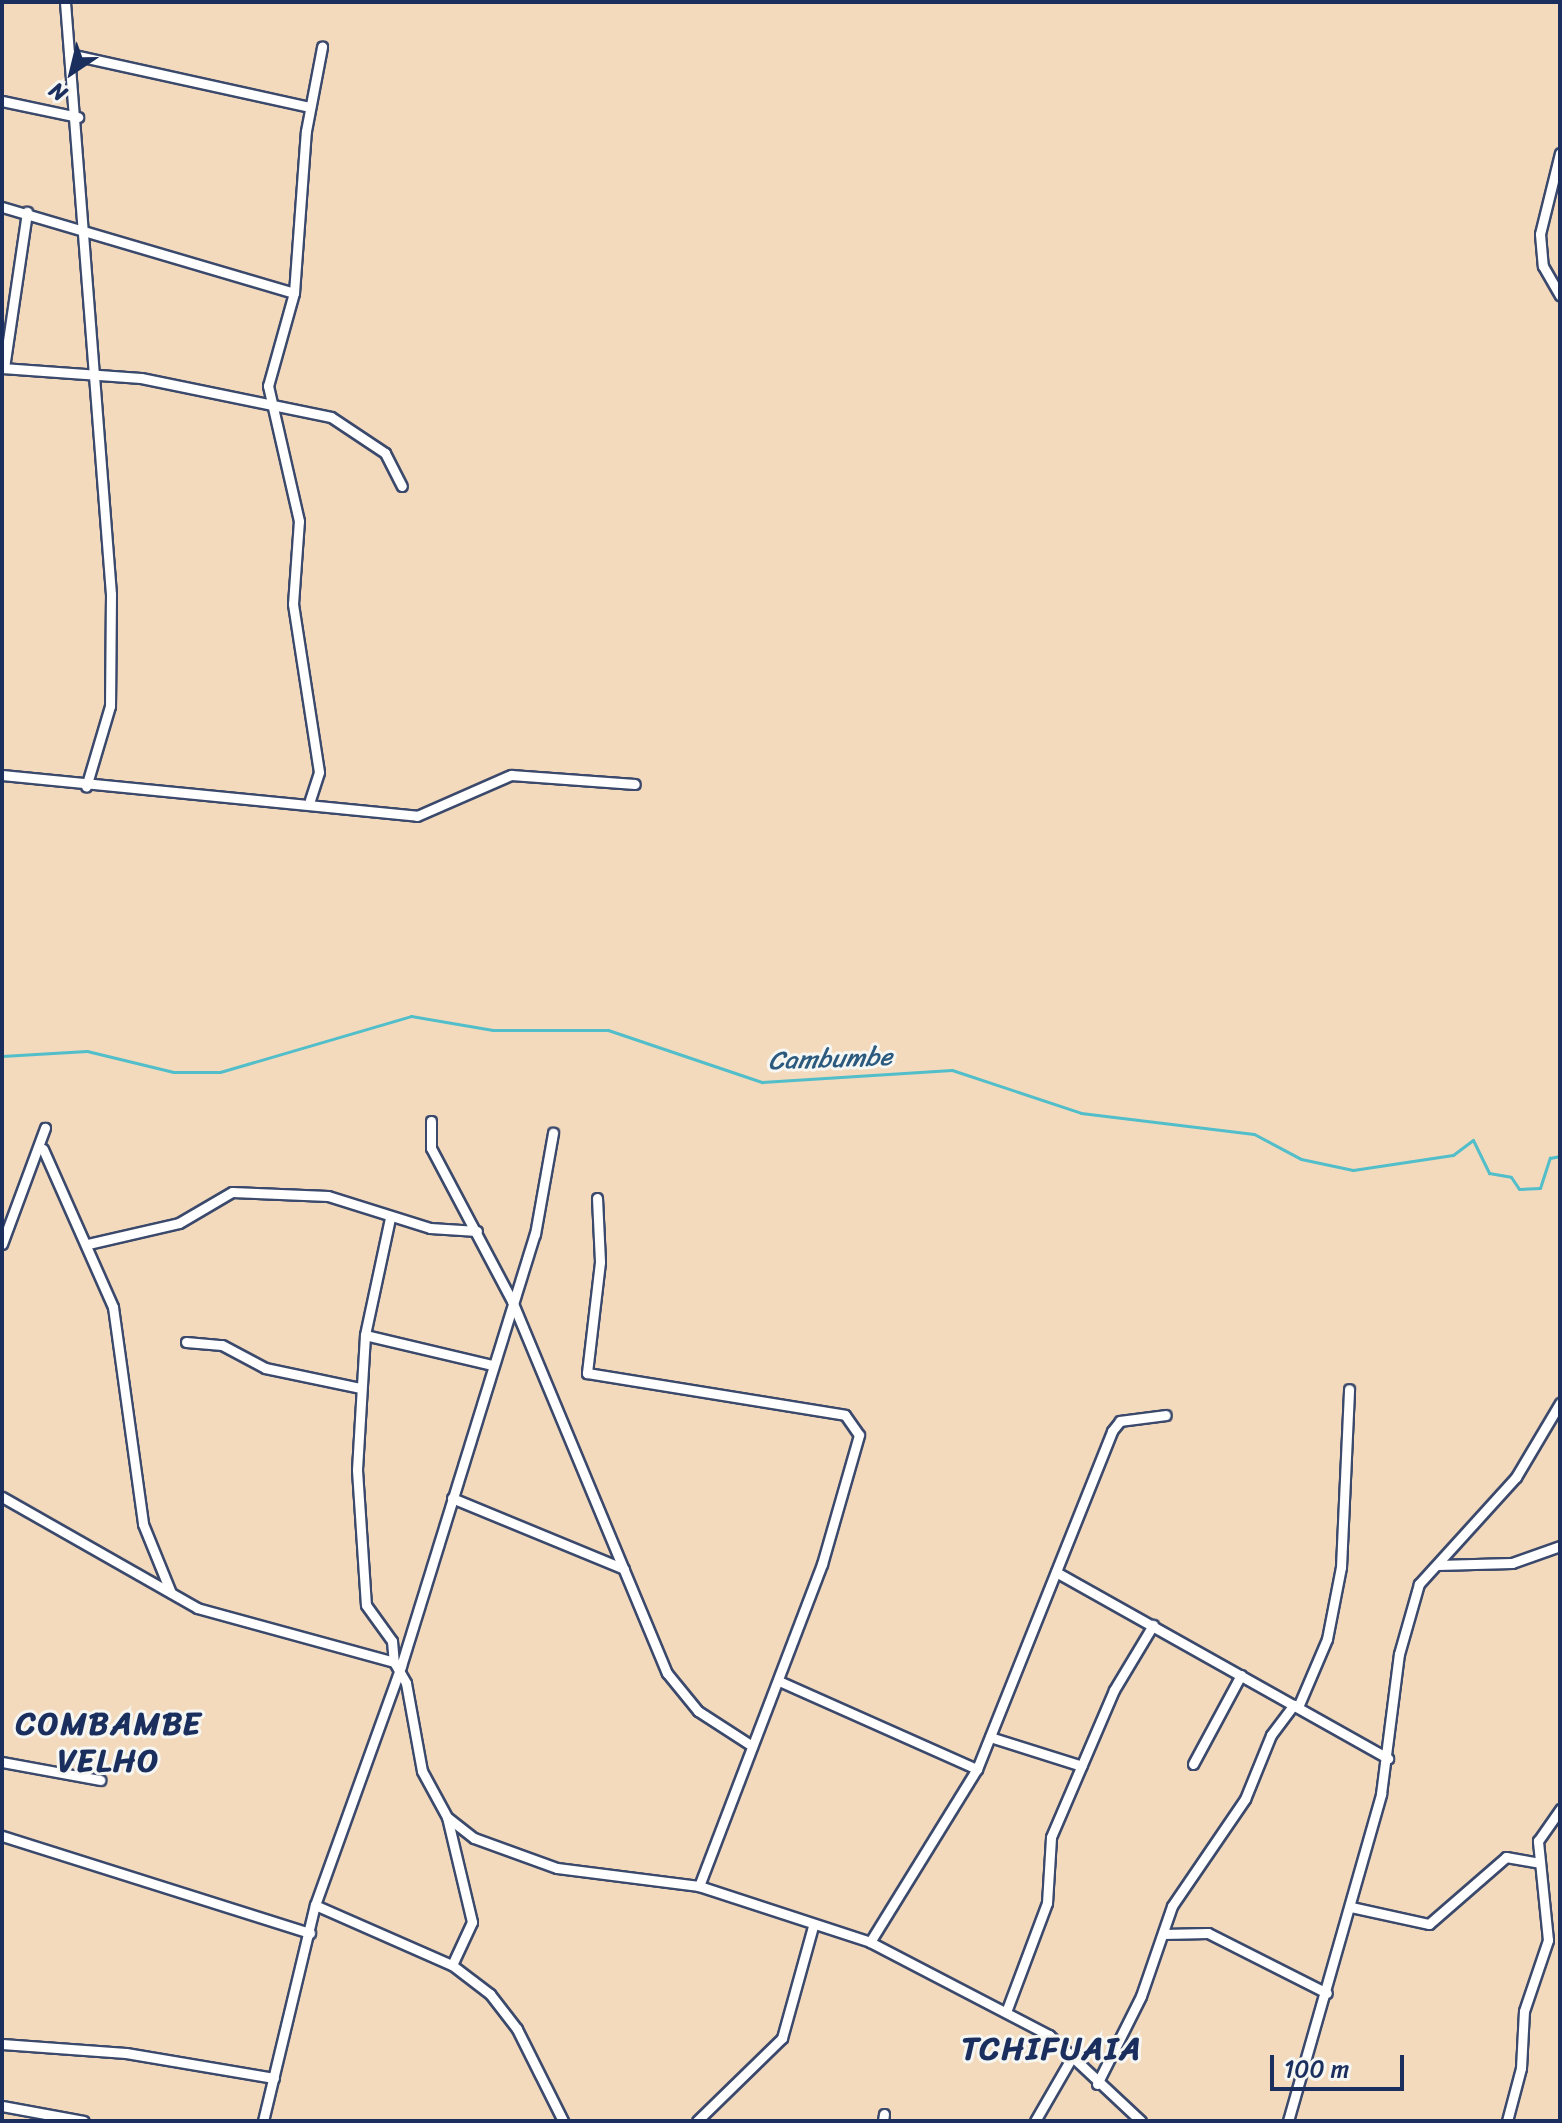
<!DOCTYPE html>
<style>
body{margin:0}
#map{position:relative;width:1562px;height:2123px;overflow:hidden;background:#f3dabd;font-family:Sriracha,sans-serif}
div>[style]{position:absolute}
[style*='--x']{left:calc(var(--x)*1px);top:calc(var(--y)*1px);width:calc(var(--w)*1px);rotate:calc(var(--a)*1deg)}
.stream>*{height:3px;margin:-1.5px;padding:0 1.5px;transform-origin:1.5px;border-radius:1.5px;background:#51beca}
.roads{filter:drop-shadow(2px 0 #3b496c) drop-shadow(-2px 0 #3b496c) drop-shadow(0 2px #3b496c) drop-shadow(0 -2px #3b496c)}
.minor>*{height:9px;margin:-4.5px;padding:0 4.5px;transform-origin:4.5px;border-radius:4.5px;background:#fff}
span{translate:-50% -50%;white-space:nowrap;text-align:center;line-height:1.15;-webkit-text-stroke:6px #f6f6f2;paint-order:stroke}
.water-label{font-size:26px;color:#2b5a7e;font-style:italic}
.district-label{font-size:32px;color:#1b2f5e;font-weight:700;letter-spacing:2px}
.frame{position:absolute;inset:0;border:4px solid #1b2f5e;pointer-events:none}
.north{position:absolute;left:32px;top:32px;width:80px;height:80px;-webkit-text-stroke:6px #f6f6f2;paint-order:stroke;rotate:215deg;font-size:22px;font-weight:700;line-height:32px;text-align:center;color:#1b2f5e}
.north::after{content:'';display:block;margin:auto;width:28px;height:36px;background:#1b2f5e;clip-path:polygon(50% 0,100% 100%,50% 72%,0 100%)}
.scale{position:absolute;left:1270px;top:2055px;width:134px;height:36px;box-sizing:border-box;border:4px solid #1b2f5e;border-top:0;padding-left:10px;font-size:24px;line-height:28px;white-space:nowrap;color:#1b2f5e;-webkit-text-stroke:6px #f6f6f2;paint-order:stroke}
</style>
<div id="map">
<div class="stream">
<i style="--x:2;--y:1056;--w:85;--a:-3.4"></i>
<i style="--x:87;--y:1051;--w:89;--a:13.7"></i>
<i style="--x:173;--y:1072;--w:47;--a:0"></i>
<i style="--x:220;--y:1072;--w:199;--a:-16.3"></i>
<i style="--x:411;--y:1016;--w:83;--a:9.7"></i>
<i style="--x:493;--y:1030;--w:115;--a:0"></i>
<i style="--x:608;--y:1030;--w:163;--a:18.7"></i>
<i style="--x:762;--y:1082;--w:190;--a:-3.6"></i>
<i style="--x:952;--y:1070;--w:136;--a:18.4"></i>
<i style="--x:1081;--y:1113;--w:174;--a:6.9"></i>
<i style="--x:1254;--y:1134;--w:53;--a:28"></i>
<i style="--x:1301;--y:1159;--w:53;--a:11.9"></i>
<i style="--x:1353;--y:1170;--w:101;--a:-8.5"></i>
<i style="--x:1453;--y:1155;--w:25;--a:-37"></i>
<i style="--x:1473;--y:1140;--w:37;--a:64"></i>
<i style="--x:1489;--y:1173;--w:22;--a:10"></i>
<i style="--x:1511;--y:1177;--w:14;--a:56"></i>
<i style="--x:1519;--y:1189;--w:21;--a:-3"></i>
<i style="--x:1540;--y:1188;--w:32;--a:-72"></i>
<i style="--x:1550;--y:1158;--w:10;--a:-11"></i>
</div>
<div class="roads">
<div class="minor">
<i style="--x:65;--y:2;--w:594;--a:85.56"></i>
<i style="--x:111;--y:594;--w:112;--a:90.5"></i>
<i style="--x:110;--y:706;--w:84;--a:106.5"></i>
<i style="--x:69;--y:54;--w:247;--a:12.4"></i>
<i style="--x:2;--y:101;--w:78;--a:11.9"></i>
<i style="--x:1560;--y:153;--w:83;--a:103.9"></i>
<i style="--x:1540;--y:234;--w:32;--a:85"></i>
<i style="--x:1543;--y:266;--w:34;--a:60"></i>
<i style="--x:2;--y:207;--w:304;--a:16.4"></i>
<i style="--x:2;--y:368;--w:139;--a:4.1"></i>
<i style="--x:141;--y:378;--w:194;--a:11.6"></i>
<i style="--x:331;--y:417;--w:65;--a:33.7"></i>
<i style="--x:385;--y:453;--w:37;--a:63"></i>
<i style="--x:4;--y:368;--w:158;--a:-81.6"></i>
<i style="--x:2;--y:775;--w:417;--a:5.6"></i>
<i style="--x:417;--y:816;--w:103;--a:-23.6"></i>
<i style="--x:511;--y:775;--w:124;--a:4.2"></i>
<i style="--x:310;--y:800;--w:29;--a:-72"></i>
<i style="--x:319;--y:772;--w:170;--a:-98.8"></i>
<i style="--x:293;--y:604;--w:83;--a:-85.9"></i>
<i style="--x:299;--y:521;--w:139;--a:-102.9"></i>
<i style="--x:268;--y:386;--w:97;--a:-74.4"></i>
<i style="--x:294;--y:293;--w:162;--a:-85.8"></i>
<i style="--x:306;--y:131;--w:86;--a:-79.2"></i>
<i style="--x:431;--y:1121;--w:27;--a:90"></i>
<i style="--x:431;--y:1148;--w:173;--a:62.1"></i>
<i style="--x:512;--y:1301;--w:403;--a:67.4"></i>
<i style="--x:667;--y:1673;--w:49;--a:50.8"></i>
<i style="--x:698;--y:1711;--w:64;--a:32.9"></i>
<i style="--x:43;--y:1149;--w:173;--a:66.1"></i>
<i style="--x:113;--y:1307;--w:219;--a:82.1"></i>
<i style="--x:143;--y:1524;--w:74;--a:67.9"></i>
<i style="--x:597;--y:1198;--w:64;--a:87.3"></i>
<i style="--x:600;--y:1262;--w:112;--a:96.7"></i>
<i style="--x:587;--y:1373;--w:261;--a:9.2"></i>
<i style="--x:845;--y:1415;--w:24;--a:55"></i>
<i style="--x:859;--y:1435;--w:134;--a:106"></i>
<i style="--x:822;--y:1564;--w:345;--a:110.9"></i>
<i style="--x:390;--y:1218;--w:120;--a:102.1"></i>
<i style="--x:365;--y:1335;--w:135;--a:93.4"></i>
<i style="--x:357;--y:1470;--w:135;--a:86.2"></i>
<i style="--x:366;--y:1605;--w:44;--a:54.2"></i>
<i style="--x:392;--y:1641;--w:21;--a:85"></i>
<i style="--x:2;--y:1244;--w:124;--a:-69.7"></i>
<i style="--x:88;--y:1244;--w:93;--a:-13"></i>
<i style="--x:179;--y:1223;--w:61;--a:-30.3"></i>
<i style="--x:232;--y:1192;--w:96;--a:2.4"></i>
<i style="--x:328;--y:1196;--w:107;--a:17.4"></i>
<i style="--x:430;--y:1228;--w:47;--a:3.7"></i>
<i style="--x:365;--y:1335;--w:130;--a:13.3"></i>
<i style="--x:186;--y:1342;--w:36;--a:5"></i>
<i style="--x:222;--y:1345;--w:49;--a:28.1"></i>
<i style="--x:265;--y:1368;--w:98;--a:11.8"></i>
<i style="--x:2;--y:1497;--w:224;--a:29.6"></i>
<i style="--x:197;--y:1608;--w:204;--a:15.3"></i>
<i style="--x:394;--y:1662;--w:24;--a:60"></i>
<i style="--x:406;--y:1683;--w:89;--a:79.7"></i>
<i style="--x:422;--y:1771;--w:52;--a:61.5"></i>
<i style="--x:447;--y:1817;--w:34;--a:38"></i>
<i style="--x:474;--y:1838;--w:88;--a:19.9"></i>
<i style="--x:557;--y:1868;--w:143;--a:7.2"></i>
<i style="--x:699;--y:1886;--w:180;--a:18.1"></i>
<i style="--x:870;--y:1942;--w:202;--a:27.5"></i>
<i style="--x:1049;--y:2035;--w:126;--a:43.1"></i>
<i style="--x:452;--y:1498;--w:186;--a:22.4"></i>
<i style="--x:1437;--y:1565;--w:75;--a:-1.5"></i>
<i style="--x:1512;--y:1563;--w:51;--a:-19.5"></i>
<i style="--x:1056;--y:1572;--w:381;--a:29.3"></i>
<i style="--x:779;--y:1681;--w:217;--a:24"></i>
<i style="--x:1298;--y:1707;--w:74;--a:-66.9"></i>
<i style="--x:1327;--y:1639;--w:73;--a:-79"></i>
<i style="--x:1341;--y:1567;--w:178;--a:-87.4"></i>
<i style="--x:990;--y:1737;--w:96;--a:17.5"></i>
<i style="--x:2;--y:1762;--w:100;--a:10.4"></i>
<i style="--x:1193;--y:1764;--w:101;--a:-61.7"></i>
<i style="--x:447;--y:1817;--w:108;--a:76.6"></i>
<i style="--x:472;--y:1922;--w:47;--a:114.9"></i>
<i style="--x:2;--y:1836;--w:323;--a:17.5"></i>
<i style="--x:315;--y:1905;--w:150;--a:23.7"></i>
<i style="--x:452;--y:1965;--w:48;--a:37.3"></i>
<i style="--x:490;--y:1994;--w:44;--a:52.4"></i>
<i style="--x:517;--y:2029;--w:103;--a:63.4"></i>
<i style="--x:1351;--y:1907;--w:80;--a:12.3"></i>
<i style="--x:1429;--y:1924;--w:102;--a:-41"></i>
<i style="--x:1506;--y:1857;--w:34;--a:10"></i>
<i style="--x:1163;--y:1934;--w:45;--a:-1.3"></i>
<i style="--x:1208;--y:1933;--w:133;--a:26.8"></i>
<i style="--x:870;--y:1942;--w:203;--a:-58.3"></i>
<i style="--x:977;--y:1769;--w:364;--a:-68.2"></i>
<i style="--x:1112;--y:1431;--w:13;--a:-51"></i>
<i style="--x:1120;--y:1421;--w:46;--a:-7.4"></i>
<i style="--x:1006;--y:2012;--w:116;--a:-69.4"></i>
<i style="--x:1047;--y:1903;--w:66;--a:-86.5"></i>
<i style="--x:1051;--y:1837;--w:160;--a:-66.8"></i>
<i style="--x:1114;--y:1690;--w:76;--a:-59"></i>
<i style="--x:2;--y:2044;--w:124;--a:4.2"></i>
<i style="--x:126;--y:2053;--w:150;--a:9.6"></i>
<i style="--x:1097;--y:2084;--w:98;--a:-63.4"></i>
<i style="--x:1141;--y:1996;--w:95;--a:-71"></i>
<i style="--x:1172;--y:1906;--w:130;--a:-55.7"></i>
<i style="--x:1245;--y:1799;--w:69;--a:-67.9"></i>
<i style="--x:1271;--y:1735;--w:38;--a:-53"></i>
<i style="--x:2;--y:2106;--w:83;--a:10.4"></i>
<i style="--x:263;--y:2121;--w:222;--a:-76.5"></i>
<i style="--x:315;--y:1905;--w:254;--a:-70.2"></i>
<i style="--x:401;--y:1666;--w:452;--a:-72.8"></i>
<i style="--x:535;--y:1234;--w:103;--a:-79.9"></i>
<i style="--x:697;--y:2121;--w:119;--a:-44.3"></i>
<i style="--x:782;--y:2038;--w:116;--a:-74.5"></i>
<i style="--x:883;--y:2121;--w:7;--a:-82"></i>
<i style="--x:1035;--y:2121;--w:74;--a:-60"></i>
<i style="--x:1288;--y:2121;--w:340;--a:-74.1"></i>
<i style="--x:1381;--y:1794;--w:141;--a:-82.7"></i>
<i style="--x:1399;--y:1654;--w:73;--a:-74.1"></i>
<i style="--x:1419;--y:1584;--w:144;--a:-47.8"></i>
<i style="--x:1516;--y:1477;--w:86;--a:-59.3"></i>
<i style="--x:1507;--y:2121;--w:55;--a:-75.2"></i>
<i style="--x:1521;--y:2068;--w:57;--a:-87"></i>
<i style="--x:1524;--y:2011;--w:75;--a:-71.3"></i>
<i style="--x:1548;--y:1940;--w:100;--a:-95.8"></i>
<i style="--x:1538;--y:1841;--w:39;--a:-55"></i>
</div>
</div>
<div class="water-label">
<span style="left:830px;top:1059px;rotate:-2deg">Cambumbe</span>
</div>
<div class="district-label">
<span style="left:109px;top:1743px">COMBAMBE<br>VELHO</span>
<span style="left:1052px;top:2049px">TCHIFUAIA</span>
</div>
<div class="frame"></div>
<div class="north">N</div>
<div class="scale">100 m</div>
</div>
